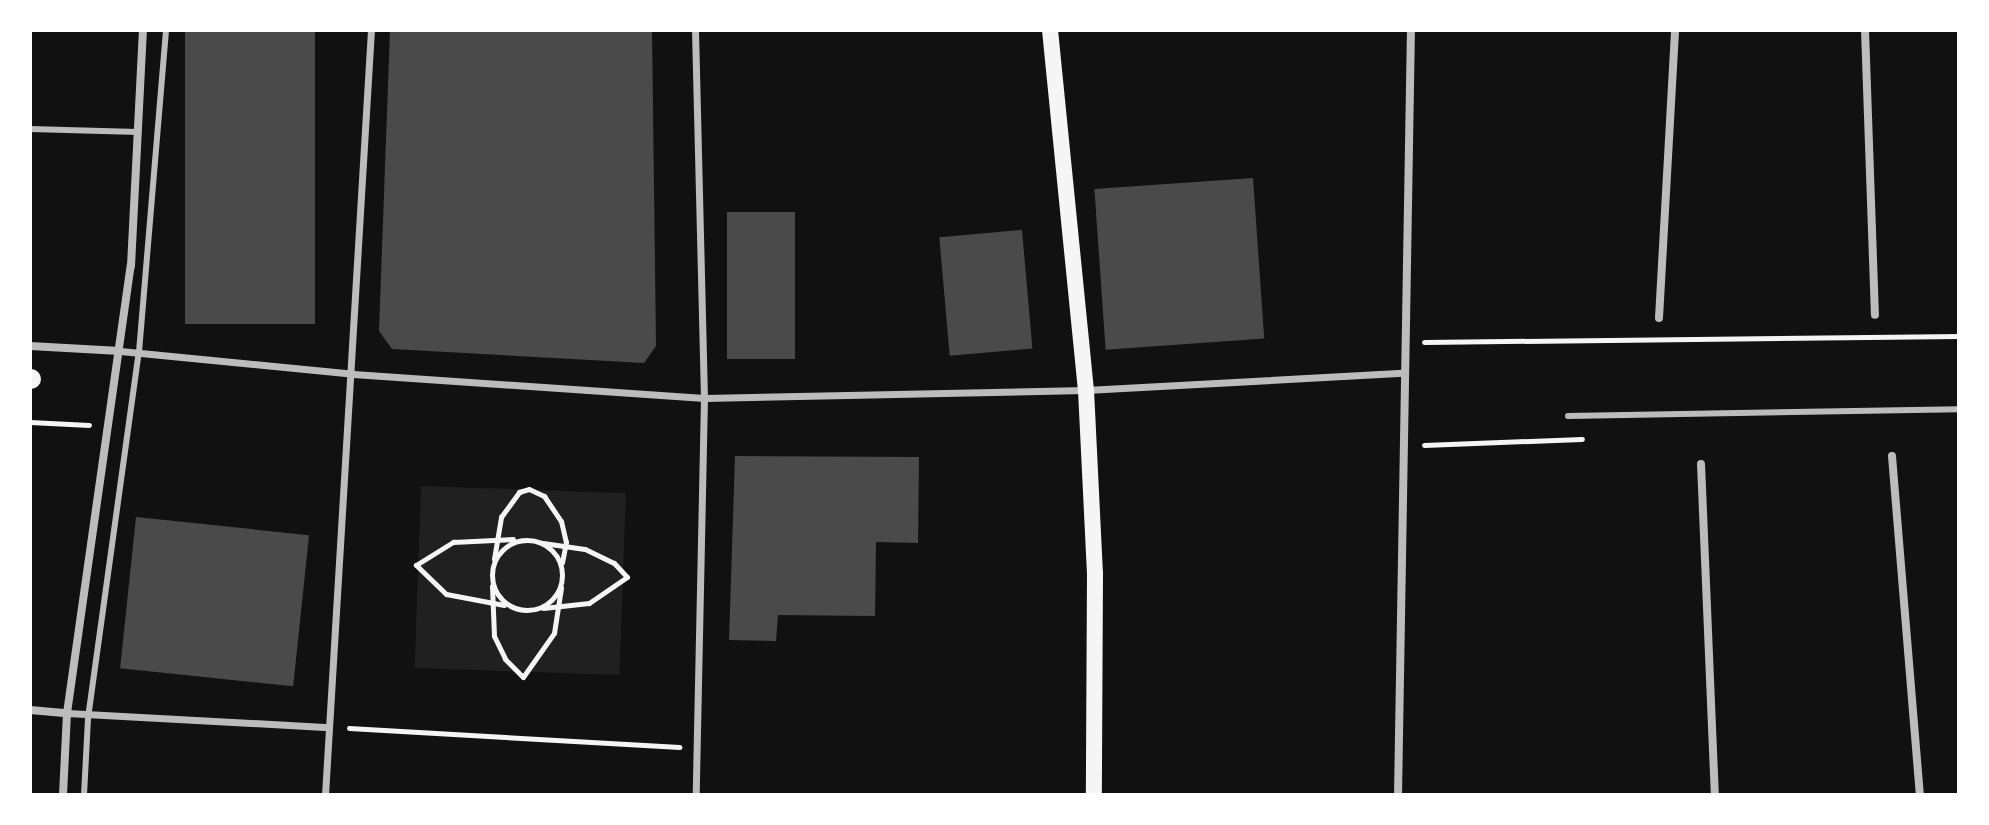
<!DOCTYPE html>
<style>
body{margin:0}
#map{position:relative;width:1989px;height:825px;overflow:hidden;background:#111;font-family:"Noto Sans",sans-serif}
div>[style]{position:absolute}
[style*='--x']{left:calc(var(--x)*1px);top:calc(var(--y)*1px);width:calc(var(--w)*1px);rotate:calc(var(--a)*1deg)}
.green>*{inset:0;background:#202020;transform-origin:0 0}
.building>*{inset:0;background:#4a4a4a;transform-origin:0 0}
.path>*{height:5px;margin:-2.5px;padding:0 2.5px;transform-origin:2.5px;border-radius:2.5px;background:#f5f5f5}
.path>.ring{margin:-2.5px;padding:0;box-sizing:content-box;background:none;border:5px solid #f5f5f5;border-radius:50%}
.service>*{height:6px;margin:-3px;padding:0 3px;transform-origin:3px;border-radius:3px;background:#bcbcbc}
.pedestrian>*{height:7px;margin:-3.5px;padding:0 3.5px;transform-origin:3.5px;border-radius:3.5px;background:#bcbcbc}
.minor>*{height:8px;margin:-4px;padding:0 4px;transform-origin:4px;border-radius:4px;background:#bcbcbc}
.secondary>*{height:16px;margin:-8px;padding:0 8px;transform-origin:8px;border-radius:8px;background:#f5f5f5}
.primary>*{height:20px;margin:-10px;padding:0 10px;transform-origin:10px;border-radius:10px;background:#f5f5f5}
span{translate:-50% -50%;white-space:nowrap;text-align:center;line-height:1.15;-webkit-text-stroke:8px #fff;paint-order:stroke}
.frame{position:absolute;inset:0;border:32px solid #fff;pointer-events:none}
</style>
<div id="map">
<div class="green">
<i style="left:421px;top:486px;width:205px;height:182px;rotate:2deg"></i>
</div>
<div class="building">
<i style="left:185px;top:30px;width:130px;height:294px"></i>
<i style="clip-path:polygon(390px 30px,652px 30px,656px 346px,644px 363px,392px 349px,379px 331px)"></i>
<i style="left:1253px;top:178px;width:161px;height:159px;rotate:86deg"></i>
<i style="left:727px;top:212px;width:68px;height:147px"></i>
<i style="left:1022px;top:230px;width:119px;height:83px;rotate:85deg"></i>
<i style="clip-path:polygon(735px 456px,919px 457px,918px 543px,876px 542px,875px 616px,778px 615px,776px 641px,729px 640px)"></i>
<i style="left:136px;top:517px;width:174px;height:152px;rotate:6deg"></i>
</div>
<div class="path">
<i style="--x:1424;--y:342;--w:535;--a:-0.64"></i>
<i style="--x:30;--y:422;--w:59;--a:2.9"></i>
<i style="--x:1424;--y:445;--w:158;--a:-2.2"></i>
<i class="ring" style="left:492px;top:540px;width:65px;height:65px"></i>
<i style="--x:543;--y:543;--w:42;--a:8.1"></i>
<i style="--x:585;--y:549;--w:32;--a:26"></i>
<i style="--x:614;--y:563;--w:19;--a:47"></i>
<i style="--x:627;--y:577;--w:46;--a:145.6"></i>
<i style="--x:589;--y:603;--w:46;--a:173.8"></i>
<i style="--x:494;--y:559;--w:43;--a:-80.5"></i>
<i style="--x:501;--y:517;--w:31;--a:-54"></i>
<i style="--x:519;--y:492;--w:10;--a:-17"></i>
<i style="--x:529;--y:489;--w:17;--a:25"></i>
<i style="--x:544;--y:496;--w:30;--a:56"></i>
<i style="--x:561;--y:521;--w:22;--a:77"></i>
<i style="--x:566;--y:542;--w:21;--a:101"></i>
<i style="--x:492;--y:586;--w:50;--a:87.7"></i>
<i style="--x:494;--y:636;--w:25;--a:64"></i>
<i style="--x:505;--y:659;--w:25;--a:45"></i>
<i style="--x:523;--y:677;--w:54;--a:-54.8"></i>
<i style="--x:554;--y:633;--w:46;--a:-81.2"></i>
<i style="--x:504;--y:605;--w:59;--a:-169.3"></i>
<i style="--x:446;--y:594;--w:42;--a:-136"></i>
<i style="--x:416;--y:565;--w:44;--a:-31.9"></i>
<i style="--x:453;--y:542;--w:60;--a:-2.9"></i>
<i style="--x:349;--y:728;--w:331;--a:3.3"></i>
</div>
<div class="service">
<i style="--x:30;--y:129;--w:108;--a:1.6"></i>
<i style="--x:1568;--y:416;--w:391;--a:-1"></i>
<i style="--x:84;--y:795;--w:77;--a:-87"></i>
<i style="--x:88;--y:718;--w:370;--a:-82.1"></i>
<i style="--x:139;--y:352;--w:323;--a:-85.2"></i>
</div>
<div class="pedestrian">
<i style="--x:695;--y:30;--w:368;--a:88.6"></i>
<i style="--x:704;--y:398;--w:397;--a:91.2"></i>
<i style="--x:120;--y:351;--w:234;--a:5.6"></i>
<i style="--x:353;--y:374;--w:352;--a:3.9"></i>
<i style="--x:704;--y:398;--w:382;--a:-1.2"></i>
<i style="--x:1086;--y:390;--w:317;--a:-3.1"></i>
<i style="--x:67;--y:713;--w:262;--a:3.1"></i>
<i style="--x:325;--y:795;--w:766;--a:-86.56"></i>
</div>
<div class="minor">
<i style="--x:1865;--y:30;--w:285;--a:88"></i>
<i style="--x:1659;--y:318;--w:288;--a:-86.8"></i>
<i style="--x:30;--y:346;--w:90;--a:3.2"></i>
<i style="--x:1892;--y:456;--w:340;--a:85.3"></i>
<i style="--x:1701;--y:464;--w:331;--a:87.6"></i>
<i style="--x:30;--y:710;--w:37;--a:5"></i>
<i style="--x:63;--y:795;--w:82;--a:-87.2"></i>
<i style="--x:67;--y:713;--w:452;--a:-81.9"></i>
<i style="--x:131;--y:266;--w:236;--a:-87.1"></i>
<i style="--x:1398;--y:795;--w:765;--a:-89.03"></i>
</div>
<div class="secondary">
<i style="--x:1050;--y:30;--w:362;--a:84.3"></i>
<i style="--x:1086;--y:390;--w:184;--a:87.2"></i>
<i style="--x:1095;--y:574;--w:221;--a:90.3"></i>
</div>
<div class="primary">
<i style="--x:30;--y:379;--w:1;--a:0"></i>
</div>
<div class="frame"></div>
</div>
